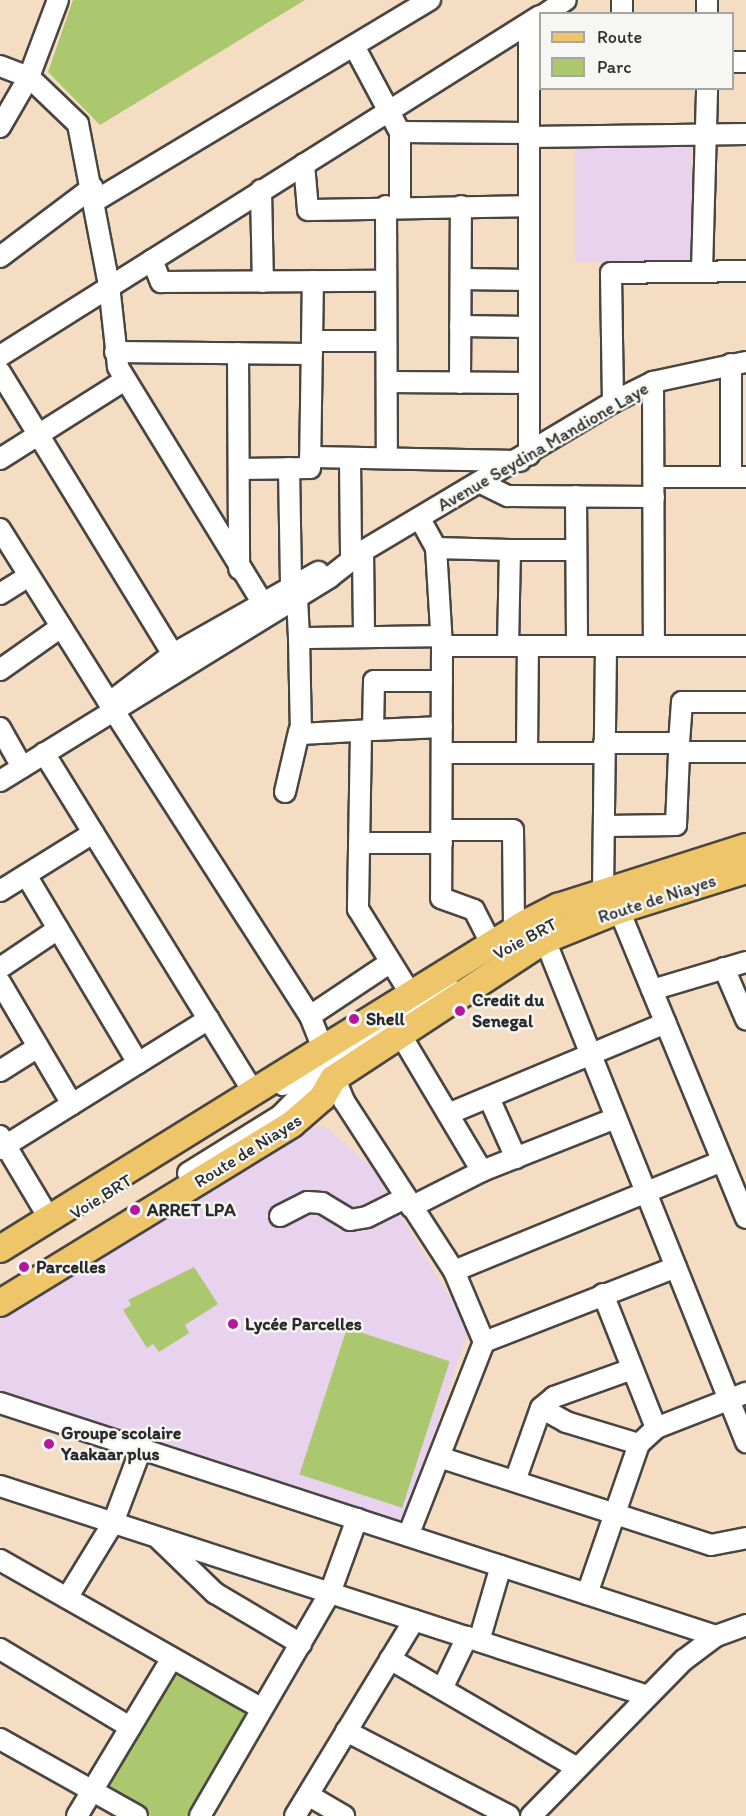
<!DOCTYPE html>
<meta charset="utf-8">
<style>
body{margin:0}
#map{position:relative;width:746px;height:1816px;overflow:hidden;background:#f4ddc3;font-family:Itim,sans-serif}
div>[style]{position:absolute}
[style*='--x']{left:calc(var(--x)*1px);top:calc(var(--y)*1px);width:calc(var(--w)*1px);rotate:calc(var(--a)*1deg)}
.built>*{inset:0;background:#e8d2ee;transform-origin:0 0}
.green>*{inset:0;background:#abc86e;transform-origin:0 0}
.roads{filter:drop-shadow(2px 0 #494642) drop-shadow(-2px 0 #494642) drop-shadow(0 2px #494642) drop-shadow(0 -2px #494642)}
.minor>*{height:20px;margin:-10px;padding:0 10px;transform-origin:10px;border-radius:10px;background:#fff}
.major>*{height:26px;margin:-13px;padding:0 13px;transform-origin:13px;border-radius:13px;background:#eec569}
.dots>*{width:16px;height:16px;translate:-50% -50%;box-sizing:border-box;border:3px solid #f6f6f2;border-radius:50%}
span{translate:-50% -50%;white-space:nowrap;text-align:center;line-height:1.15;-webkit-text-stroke:5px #f6f6f2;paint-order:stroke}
.street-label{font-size:18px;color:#2b2b2b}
.poi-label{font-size:18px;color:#2b2b2b;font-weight:700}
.left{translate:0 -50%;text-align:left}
.legend{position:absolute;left:539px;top:12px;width:195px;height:78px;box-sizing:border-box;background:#f6f6f2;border:2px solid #a5a5a2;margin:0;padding:8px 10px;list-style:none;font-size:18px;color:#2b2b2b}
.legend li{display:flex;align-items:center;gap:12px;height:30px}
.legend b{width:30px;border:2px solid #a5a5a2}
</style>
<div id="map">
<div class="built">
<i style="left:575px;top:144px;width:117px;height:118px"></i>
<i style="clip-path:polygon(313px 1126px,327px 1128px,371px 1166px,469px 1329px,407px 1514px,398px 1522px,0 1390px,0 1319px)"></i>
</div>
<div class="green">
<i style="clip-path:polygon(73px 0,305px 0,100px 125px,48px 72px)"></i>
<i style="clip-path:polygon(194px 1267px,218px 1304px,185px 1325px,189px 1333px,159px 1352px,153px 1344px,147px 1348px,123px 1310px,131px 1305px,128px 1300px)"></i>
<i style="left:347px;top:1328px;width:108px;height:154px;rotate:18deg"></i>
<i style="clip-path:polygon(171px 1668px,252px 1714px,193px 1816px,151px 1816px,102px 1788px)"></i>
</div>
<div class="roads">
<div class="minor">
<i style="--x:622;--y:0;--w:14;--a:90"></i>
<i style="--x:545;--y:14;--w:25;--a:-34"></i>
<i style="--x:707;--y:14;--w:14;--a:-90"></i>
<i style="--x:529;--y:24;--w:431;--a:90"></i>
<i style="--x:354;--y:46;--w:98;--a:61.9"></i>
<i style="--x:400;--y:132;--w:74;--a:90"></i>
<i style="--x:732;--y:62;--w:14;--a:0"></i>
<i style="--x:0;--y:66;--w:31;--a:21"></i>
<i style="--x:29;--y:77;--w:68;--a:43.8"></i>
<i style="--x:78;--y:124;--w:164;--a:79.1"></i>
<i style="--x:109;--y:285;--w:82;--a:83.7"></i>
<i style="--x:118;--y:367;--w:289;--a:58.5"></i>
<i style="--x:0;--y:127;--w:58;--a:-59.9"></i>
<i style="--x:29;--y:77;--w:82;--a:-69.4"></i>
<i style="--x:400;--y:132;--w:128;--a:0.4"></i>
<i style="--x:529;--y:137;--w:217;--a:-0.8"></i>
<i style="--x:304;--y:164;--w:46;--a:85"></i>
<i style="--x:308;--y:210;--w:221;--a:-1"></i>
<i style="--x:261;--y:190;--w:92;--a:88.8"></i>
<i style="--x:95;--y:201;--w:391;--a:-31"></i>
<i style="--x:386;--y:206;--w:252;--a:89.8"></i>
<i style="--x:0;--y:257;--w:116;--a:-37"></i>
<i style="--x:152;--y:260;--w:24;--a:68"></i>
<i style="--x:161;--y:282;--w:225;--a:-0.3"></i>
<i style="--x:702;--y:271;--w:183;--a:-88.4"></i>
<i style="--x:461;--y:279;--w:68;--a:0.8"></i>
<i style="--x:460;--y:326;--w:69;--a:0.8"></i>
<i style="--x:312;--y:341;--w:74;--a:0"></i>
<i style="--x:115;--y:352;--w:197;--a:0.6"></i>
<i style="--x:238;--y:353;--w:216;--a:89.7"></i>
<i style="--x:0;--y:356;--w:638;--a:-32.2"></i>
<i style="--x:731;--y:364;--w:113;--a:90"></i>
<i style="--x:0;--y:372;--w:331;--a:58.5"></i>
<i style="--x:387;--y:382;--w:142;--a:0.4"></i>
<i style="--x:653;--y:382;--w:264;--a:89.8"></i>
<i style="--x:460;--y:383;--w:177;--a:-89.7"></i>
<i style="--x:613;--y:402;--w:129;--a:-90.9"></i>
<i style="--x:611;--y:273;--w:135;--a:-0.8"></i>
<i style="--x:310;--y:457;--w:210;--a:1.1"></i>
<i style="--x:350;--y:458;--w:101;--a:89.4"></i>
<i style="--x:0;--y:459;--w:148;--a:-32.3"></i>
<i style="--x:289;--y:468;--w:116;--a:89"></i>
<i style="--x:239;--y:469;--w:71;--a:-0.8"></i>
<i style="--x:310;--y:468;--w:187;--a:-89.1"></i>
<i style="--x:654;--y:477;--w:92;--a:0"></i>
<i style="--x:481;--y:483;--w:30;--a:26"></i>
<i style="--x:508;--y:496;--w:146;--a:0.4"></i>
<i style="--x:576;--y:496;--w:150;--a:89.6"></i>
<i style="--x:420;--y:519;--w:33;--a:61"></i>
<i style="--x:436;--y:548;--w:74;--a:1.5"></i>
<i style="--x:510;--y:550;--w:96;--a:91.2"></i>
<i style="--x:0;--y:529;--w:205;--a:57.9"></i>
<i style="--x:436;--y:548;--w:98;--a:86.5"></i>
<i style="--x:442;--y:646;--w:252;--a:90.2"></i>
<i style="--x:441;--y:898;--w:35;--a:20"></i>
<i style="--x:474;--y:910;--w:39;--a:63"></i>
<i style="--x:510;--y:550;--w:66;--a:0"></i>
<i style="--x:363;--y:551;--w:86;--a:89.3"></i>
<i style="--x:0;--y:594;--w:34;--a:-32"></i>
<i style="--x:297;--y:598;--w:40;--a:87.1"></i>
<i style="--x:299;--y:638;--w:142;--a:-0.8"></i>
<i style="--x:299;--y:638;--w:96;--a:88.8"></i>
<i style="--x:301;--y:734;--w:72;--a:-3.2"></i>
<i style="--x:373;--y:730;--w:49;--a:-88.8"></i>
<i style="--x:374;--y:681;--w:68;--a:0"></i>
<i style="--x:442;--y:646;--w:304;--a:0"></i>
<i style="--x:0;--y:670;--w:75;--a:-35.2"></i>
<i style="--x:746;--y:702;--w:64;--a:180"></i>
<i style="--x:682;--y:702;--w:41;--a:94.2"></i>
<i style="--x:679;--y:743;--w:9;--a:90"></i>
<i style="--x:679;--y:752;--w:67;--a:0"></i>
<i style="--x:109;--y:703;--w:81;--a:-37.4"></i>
<i style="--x:173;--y:654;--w:167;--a:-29.5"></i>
<i style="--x:114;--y:711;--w:363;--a:57.3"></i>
<i style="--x:310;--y:1016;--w:92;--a:68.2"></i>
<i style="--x:344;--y:1101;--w:202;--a:57.1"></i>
<i style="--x:454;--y:1271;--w:77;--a:67.1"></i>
<i style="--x:484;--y:1342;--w:208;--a:111.4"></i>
<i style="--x:0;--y:728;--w:45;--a:60.6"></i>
<i style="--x:373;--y:730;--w:69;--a:-2.5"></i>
<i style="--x:361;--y:734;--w:175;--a:91"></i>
<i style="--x:358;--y:909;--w:102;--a:58.2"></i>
<i style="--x:604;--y:743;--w:75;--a:0"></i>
<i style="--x:44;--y:753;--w:400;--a:58.3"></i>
<i style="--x:442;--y:753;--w:162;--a:0"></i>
<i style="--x:527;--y:753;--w:107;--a:-89.5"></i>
<i style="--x:0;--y:781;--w:388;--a:-31.7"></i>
<i style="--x:330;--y:577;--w:42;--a:-38.2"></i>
<i style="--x:363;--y:551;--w:291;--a:-30.8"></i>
<i style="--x:613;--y:402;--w:45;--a:-26.6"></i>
<i style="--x:653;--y:382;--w:95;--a:-12.1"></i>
<i style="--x:285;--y:792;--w:62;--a:-76.9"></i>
<i style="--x:606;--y:826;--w:70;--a:-0.8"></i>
<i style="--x:676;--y:825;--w:73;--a:-87.6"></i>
<i style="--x:442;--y:830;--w:71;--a:0"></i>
<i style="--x:513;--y:830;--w:101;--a:89.4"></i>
<i style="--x:360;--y:843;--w:82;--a:0"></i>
<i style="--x:26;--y:875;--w:219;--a:59.2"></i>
<i style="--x:0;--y:891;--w:110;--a:-31.9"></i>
<i style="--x:603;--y:893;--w:247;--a:-89.3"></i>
<i style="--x:619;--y:910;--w:333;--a:67.6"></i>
<i style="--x:545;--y:940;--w:541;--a:68.18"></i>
<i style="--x:0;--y:968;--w:70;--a:-33.9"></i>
<i style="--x:724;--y:968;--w:56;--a:66.7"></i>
<i style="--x:0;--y:982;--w:142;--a:59.5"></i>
<i style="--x:652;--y:990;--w:98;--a:-16.6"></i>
<i style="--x:310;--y:1016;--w:97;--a:-33.7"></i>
<i style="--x:399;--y:1032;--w:162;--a:59.2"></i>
<i style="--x:0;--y:1071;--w:45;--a:-32.3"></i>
<i style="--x:283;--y:1085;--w:48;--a:-21.8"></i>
<i style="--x:328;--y:1067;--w:145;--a:-34.6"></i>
<i style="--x:489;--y:1098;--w:66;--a:65.8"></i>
<i style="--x:448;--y:1114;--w:236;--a:-22.7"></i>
<i style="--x:0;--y:1136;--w:98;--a:59.2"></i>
<i style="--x:0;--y:1149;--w:246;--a:-31.9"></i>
<i style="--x:188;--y:1173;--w:110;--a:-31.9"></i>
<i style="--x:281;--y:1115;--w:67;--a:-45.6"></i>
<i style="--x:411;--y:1207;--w:80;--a:-26.9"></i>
<i style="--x:482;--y:1171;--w:144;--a:-21.6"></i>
<i style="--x:280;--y:1216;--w:31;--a:-27"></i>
<i style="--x:308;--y:1202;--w:14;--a:4"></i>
<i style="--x:322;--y:1203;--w:33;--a:31"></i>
<i style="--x:350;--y:1220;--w:17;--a:-10"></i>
<i style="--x:367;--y:1217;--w:42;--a:-26.6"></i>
<i style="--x:454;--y:1271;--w:290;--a:-22.3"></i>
<i style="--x:603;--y:1294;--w:144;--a:68.4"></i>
<i style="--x:484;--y:1342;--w:206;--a:-21.3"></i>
<i style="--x:0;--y:1403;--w:753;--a:18.03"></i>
<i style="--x:541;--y:1408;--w:29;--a:29"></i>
<i style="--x:566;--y:1422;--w:76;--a:16.8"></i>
<i style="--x:439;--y:1457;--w:286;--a:17.9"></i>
<i style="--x:711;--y:1545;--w:36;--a:-11"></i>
<i style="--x:515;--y:1481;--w:77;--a:-70.4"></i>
<i style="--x:541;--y:1408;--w:17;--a:-40"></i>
<i style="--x:554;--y:1397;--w:83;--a:-19.7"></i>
<i style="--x:0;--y:1486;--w:681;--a:17.96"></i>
<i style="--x:159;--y:1539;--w:78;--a:44"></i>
<i style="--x:215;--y:1593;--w:100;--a:30.7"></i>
<i style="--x:0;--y:1560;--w:301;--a:29.6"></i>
<i style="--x:587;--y:1594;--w:159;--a:-70.9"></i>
<i style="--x:639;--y:1444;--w:23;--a:-43"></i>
<i style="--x:656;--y:1428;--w:97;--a:-21.3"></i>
<i style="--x:67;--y:1598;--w:88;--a:-58.5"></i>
<i style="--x:113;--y:1523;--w:79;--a:-69.3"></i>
<i style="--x:479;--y:1641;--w:78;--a:-73.7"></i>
<i style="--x:0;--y:1649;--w:152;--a:31"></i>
<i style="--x:390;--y:1659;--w:216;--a:30.2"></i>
<i style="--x:442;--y:1689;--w:58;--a:-64.3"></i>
<i style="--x:346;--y:1731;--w:184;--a:27.5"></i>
<i style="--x:0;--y:1739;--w:157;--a:29.3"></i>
<i style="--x:308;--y:1795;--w:42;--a:30.3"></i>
<i style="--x:77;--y:1816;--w:184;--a:-59"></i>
<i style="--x:200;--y:1816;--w:258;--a:-59.8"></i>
<i style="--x:330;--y:1593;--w:79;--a:-70"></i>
<i style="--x:295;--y:1816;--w:229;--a:-58.7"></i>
<i style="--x:531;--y:1816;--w:219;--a:-45.6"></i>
<i style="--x:684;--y:1660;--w:40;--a:-37"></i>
<i style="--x:716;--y:1636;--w:32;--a:-20"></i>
</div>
<div class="major">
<i style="--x:0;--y:1249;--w:619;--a:-31.79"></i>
<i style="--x:526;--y:923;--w:36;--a:-27"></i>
<i style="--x:558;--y:907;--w:197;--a:-17.7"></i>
<i style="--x:0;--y:1303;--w:342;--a:-31.5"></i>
<i style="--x:292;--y:1124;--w:40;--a:-41"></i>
<i style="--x:322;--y:1098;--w:22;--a:-60"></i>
<i style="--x:333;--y:1079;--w:254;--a:-33.3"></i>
<i style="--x:545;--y:940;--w:80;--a:-22.1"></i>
<i style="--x:619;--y:910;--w:133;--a:-17.5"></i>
</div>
</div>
<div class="dots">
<i style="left:460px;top:1011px;background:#b5179e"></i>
<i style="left:354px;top:1019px;background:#b5179e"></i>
<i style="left:135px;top:1210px;background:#b5179e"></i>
<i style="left:24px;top:1267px;background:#b5179e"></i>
<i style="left:233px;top:1324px;background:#b5179e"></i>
<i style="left:49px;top:1444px;background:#b5179e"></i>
</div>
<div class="street-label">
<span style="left:543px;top:447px;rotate:-30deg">Avenue Seydina Mandione Laye</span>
<span style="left:657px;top:899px;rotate:-18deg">Route de Niayes</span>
<span style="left:525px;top:939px;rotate:-28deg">Voie BRT</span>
<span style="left:248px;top:1151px;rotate:-32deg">Route de Niayes</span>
<span style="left:101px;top:1197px;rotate:-32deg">Voie BRT</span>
</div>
<div class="poi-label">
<span class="left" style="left:472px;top:1011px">Credit du<br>Senegal</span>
<span class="left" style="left:366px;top:1019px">Shell</span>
<span class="left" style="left:147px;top:1210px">ARRET LPA</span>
<span class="left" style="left:36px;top:1267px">Parcelles</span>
<span class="left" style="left:245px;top:1324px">Lycée Parcelles</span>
<span class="left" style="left:61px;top:1444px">Groupe scolaire<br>Yaakaar plus</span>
</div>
<ul class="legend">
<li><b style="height:8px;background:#eec569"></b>Route</li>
<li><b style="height:16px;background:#abc86e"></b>Parc</li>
</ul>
</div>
